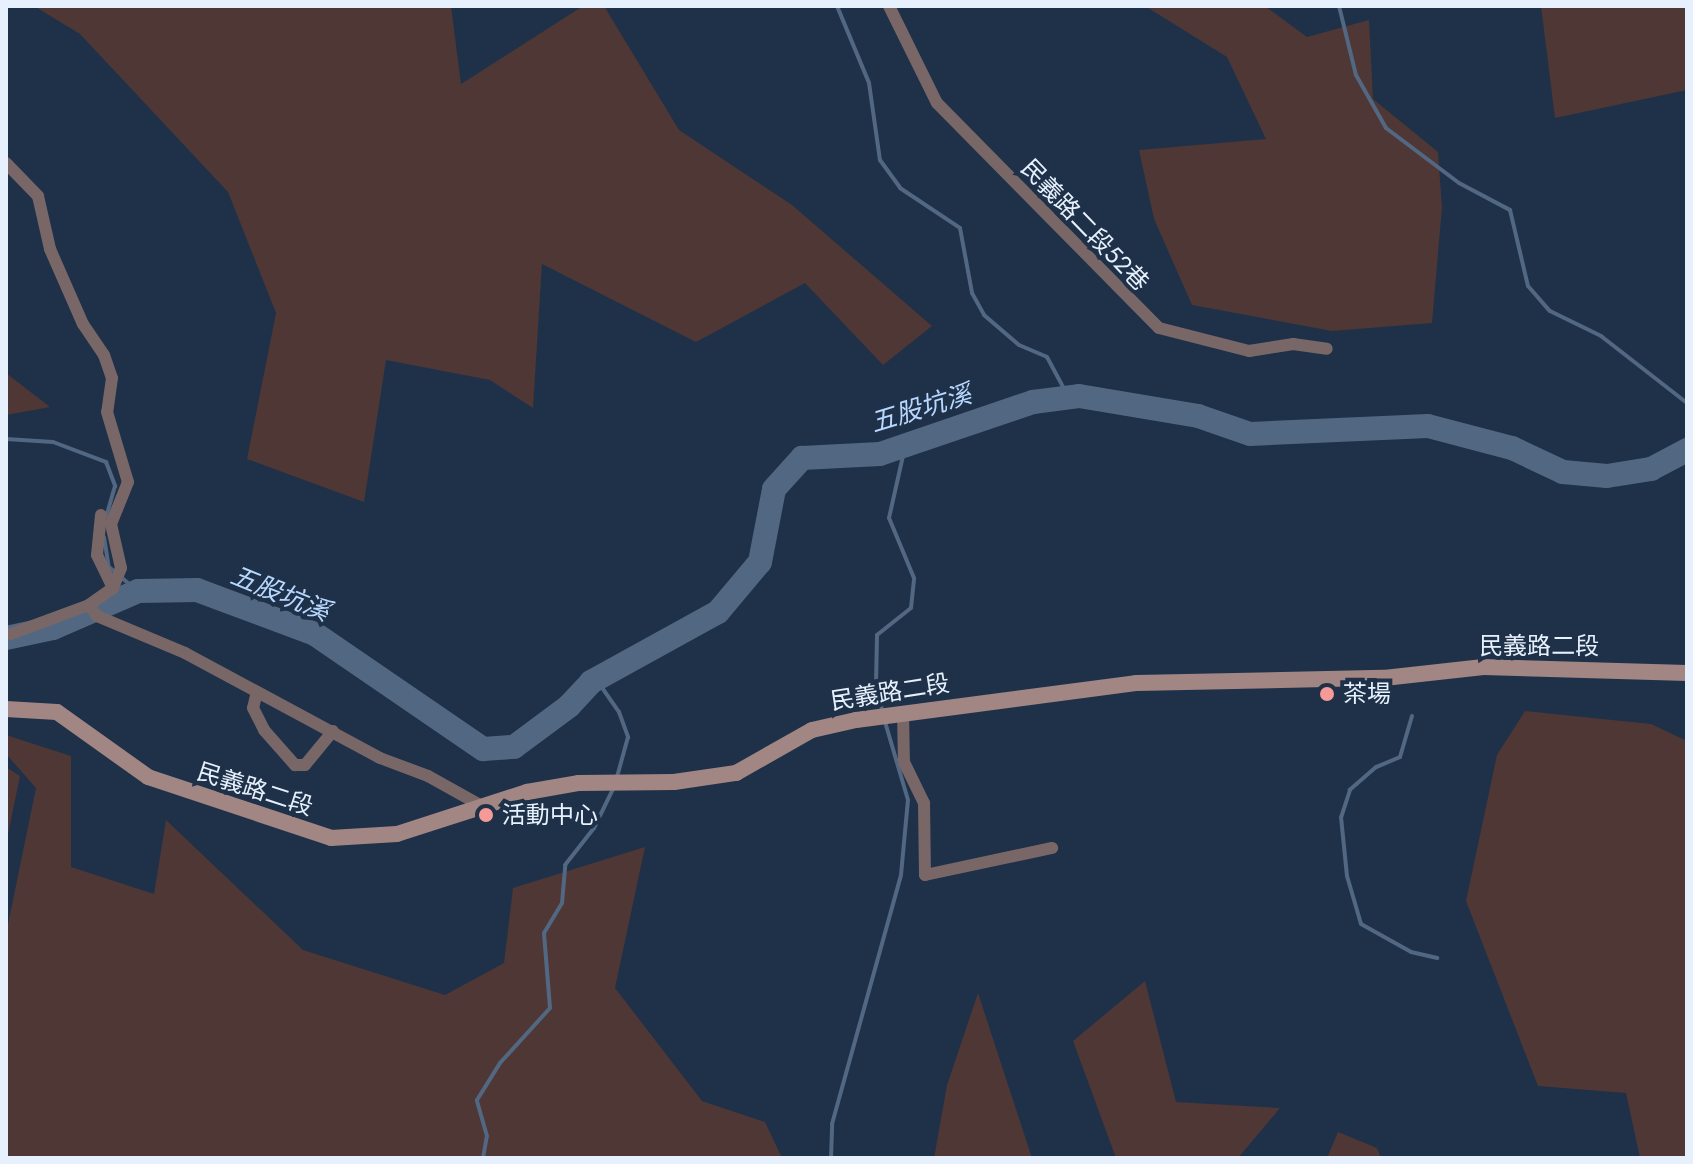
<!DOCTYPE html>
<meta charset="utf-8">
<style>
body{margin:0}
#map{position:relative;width:1693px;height:1164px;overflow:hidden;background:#1e3149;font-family:Jost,"Noto Sans TC",sans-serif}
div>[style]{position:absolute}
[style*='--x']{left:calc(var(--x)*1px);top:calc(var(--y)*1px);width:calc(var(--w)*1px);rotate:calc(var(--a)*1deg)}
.green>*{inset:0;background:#4e3735}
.stream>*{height:4px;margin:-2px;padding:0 2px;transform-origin:2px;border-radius:2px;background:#526782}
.river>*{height:24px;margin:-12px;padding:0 12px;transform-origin:12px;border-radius:12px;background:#526782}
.street>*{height:12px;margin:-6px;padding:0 6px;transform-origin:6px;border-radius:6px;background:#786766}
.secondary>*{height:16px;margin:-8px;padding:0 8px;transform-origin:8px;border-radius:8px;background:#a18684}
.dots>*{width:22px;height:22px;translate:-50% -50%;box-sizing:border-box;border:4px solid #1e3149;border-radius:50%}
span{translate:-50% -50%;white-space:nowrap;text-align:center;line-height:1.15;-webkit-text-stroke:8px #1e3149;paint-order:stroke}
.street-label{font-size:24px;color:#e7f1fd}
.poi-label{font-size:24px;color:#e7f1fd}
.left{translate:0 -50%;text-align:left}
.water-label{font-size:26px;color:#b9d8ff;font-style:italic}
.frame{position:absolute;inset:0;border:8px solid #e7f1fd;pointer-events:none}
</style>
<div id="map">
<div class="green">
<i style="clip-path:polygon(34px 6px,451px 6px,461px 84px,583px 6px,604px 6px,679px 130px,792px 205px,932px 326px,883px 365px,805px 283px,696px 342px,542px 264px,533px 408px,490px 380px,386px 360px,364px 502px,247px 459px,276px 313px,228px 192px,80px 34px)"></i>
<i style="clip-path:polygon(1145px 6px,1265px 6px,1307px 37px,1369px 20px,1373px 99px,1438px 152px,1442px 207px,1432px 323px,1332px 331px,1192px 305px,1154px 219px,1139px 150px,1266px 139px,1227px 57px)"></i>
<i style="clip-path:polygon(1541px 6px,1687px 6px,1687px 90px,1555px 118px)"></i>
<i style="clip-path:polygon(6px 373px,50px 407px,6px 415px)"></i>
<i style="clip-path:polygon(1525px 711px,1651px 724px,1687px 741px,1687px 1158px,1640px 1158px,1626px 1093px,1538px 1086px,1466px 901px,1497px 755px)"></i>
<i style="clip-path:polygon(6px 735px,71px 756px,71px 867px,154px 894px,166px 820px,303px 950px,445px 995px,504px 963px,513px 888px,645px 847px,615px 988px,702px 1101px,765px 1122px,782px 1158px,6px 1158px,6px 934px,36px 788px,6px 754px)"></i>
<i style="clip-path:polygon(6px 767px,20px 776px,6px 844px)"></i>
<i style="clip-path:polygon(1145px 981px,1176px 1102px,1280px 1108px,1238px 1158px,1116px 1158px,1073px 1041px)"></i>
<i style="clip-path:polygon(978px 993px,1032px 1158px,934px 1158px,947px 1085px)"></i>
<i style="clip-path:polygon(1338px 1132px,1377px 1148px,1381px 1158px,1327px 1158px)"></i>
</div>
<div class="stream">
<i style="--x:837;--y:6;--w:83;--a:67.4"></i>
<i style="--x:869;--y:83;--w:78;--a:81.9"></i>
<i style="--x:880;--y:160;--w:34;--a:54"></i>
<i style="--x:900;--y:188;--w:72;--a:33.7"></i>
<i style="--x:960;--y:228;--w:66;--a:79.5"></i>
<i style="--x:972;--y:293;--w:25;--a:61"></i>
<i style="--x:984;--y:315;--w:46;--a:40.6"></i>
<i style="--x:1019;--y:345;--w:30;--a:23"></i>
<i style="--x:1047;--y:357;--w:47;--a:61.8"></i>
<i style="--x:1339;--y:6;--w:71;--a:76.2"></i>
<i style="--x:1356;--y:75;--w:61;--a:60.5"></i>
<i style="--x:1386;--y:128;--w:91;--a:37"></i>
<i style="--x:1459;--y:183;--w:58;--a:27.9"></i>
<i style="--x:1510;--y:210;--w:78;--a:76.7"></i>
<i style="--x:1528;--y:286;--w:33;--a:49"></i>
<i style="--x:1550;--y:311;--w:57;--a:26.1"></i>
<i style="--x:1601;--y:336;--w:109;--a:37.9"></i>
<i style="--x:6;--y:439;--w:47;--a:3.7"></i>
<i style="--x:53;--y:442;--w:57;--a:20.7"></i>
<i style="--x:106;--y:462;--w:26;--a:69"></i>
<i style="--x:115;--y:486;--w:32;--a:106"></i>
<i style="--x:104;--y:537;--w:30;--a:81"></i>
<i style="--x:109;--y:567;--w:38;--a:40"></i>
<i style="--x:596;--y:679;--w:40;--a:55.1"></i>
<i style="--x:619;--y:712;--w:27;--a:70"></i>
<i style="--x:628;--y:737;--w:41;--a:105.4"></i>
<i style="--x:883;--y:714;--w:31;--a:-103"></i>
<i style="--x:876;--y:684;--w:49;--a:-88.8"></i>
<i style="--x:877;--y:635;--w:43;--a:-38.5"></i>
<i style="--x:911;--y:608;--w:30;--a:-84"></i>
<i style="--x:914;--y:578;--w:65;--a:-112.6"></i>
<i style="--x:889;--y:518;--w:73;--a:-77.3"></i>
<i style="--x:1412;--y:716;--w:43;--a:106.3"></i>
<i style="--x:1400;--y:757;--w:26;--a:157"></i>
<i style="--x:1376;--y:767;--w:35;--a:139"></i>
<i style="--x:1350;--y:790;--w:28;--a:108"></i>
<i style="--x:1341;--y:817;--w:59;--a:84.2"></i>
<i style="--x:1347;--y:876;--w:50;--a:73.7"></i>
<i style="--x:1361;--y:924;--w:57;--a:29.2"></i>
<i style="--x:1411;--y:952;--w:27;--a:13"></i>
<i style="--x:483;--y:1158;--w:22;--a:-80"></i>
<i style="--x:487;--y:1136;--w:37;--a:-106"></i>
<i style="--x:477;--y:1100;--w:44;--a:-58.1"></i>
<i style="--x:500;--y:1063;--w:74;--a:-47.7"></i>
<i style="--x:550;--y:1008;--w:75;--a:-94.6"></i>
<i style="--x:544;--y:933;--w:35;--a:-59"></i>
<i style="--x:562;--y:903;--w:38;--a:-85"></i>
<i style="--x:565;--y:865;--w:47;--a:-51.9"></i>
<i style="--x:594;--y:828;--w:43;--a:-64"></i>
<i style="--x:831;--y:1158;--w:34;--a:-88"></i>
<i style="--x:832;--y:1124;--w:258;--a:-74.5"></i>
<i style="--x:901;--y:875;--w:75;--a:-84.7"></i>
<i style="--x:908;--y:800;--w:81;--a:-106.4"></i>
</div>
<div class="river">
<i style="--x:6;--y:638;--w:48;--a:-12"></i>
<i style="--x:53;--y:628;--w:93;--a:-23.5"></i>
<i style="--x:138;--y:591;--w:59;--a:-1"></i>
<i style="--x:197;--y:590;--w:126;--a:20.4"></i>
<i style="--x:315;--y:634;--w:204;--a:34.4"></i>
<i style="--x:483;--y:749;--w:31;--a:-4"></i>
<i style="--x:514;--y:747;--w:69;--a:-36.7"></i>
<i style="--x:569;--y:706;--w:33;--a:-47"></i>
<i style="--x:591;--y:682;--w:145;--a:-28.9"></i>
<i style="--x:718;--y:612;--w:65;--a:-50"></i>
<i style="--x:760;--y:562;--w:74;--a:-79.1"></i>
<i style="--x:774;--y:489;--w:42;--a:-47.9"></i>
<i style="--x:802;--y:458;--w:78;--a:-2.9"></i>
<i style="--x:880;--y:454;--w:162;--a:-18.8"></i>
<i style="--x:1033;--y:402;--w:46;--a:-7.4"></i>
<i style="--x:1079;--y:396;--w:121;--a:9.5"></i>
<i style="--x:1198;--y:416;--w:55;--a:19.1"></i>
<i style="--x:1250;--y:434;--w:178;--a:-2.6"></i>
<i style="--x:1428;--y:426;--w:87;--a:14.7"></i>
<i style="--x:1512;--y:448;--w:56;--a:25.2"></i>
<i style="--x:1563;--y:472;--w:44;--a:5.2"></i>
<i style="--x:1607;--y:476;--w:45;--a:-9"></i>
<i style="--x:1651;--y:469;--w:41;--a:-27.8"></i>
</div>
<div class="street">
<i style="--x:889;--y:6;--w:108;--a:63.7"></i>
<i style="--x:937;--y:103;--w:316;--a:45.4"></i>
<i style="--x:1159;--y:328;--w:93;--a:14.3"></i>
<i style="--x:1249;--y:351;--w:45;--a:-9"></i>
<i style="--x:1293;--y:344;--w:34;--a:8"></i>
<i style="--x:6;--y:163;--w:46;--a:45.9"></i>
<i style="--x:38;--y:196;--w:54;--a:77.2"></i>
<i style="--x:50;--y:249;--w:82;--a:66.3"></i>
<i style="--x:83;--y:324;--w:37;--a:56"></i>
<i style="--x:104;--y:355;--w:24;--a:71"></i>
<i style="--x:112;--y:378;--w:34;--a:98"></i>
<i style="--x:107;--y:412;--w:73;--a:73.3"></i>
<i style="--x:128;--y:482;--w:45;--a:112"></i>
<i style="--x:111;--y:524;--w:45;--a:77.2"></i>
<i style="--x:121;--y:568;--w:22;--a:112"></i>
<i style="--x:113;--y:588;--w:29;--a:145"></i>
<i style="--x:89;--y:605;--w:83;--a:159.6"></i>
<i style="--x:101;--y:515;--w:40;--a:95.7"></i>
<i style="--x:97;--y:555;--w:37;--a:64"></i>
<i style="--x:89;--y:605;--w:14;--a:54"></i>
<i style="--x:97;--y:616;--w:95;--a:22.8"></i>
<i style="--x:185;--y:653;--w:221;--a:28.3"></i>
<i style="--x:380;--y:758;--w:51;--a:20.6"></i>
<i style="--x:428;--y:776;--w:60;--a:29.1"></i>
<i style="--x:257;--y:692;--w:16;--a:104"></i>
<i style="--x:253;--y:708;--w:25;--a:63"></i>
<i style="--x:264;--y:730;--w:47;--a:48.5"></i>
<i style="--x:295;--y:765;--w:10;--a:0"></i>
<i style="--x:305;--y:765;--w:44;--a:-50.5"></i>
<i style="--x:903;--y:712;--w:50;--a:88.9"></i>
<i style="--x:904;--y:762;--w:46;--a:64"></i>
<i style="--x:924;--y:803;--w:72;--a:89.2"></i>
<i style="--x:925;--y:875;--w:130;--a:-12"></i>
</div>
<div class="secondary">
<i style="--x:6;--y:709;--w:51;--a:3.4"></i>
<i style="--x:57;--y:712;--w:112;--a:35.5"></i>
<i style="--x:148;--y:777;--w:193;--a:18.4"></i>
<i style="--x:331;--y:838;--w:66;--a:-3.5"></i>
<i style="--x:397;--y:834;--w:137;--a:-17.9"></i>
<i style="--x:527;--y:792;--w:53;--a:-9.8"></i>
<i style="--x:579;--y:783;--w:95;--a:-0.6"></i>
<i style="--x:674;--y:782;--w:63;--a:-8.3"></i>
<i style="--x:736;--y:773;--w:87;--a:-29.5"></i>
<i style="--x:812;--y:730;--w:45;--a:-12.8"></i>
<i style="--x:856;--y:720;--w:282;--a:-7.5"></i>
<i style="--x:1136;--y:683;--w:248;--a:-1.2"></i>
<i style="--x:1384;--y:678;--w:100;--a:-6.3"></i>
<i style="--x:1483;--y:667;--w:204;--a:1.7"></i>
</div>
<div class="dots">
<i style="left:1327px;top:694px;background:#f59b97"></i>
<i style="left:486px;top:815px;background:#f59b97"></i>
</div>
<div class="street-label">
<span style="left:1085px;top:225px;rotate:46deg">民義路二段52巷</span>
<span style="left:1539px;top:646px">民義路二段</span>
<span style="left:890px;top:692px;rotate:-9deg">民義路二段</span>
<span style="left:255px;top:789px;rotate:18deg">民義路二段</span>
</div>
<div class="poi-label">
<span class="left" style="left:1343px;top:694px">茶場</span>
<span class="left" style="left:502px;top:815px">活動中心</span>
</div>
<div class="water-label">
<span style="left:921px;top:409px;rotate:-17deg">五股坑溪</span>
<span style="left:280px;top:594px;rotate:22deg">五股坑溪</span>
</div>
<div class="frame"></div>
</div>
